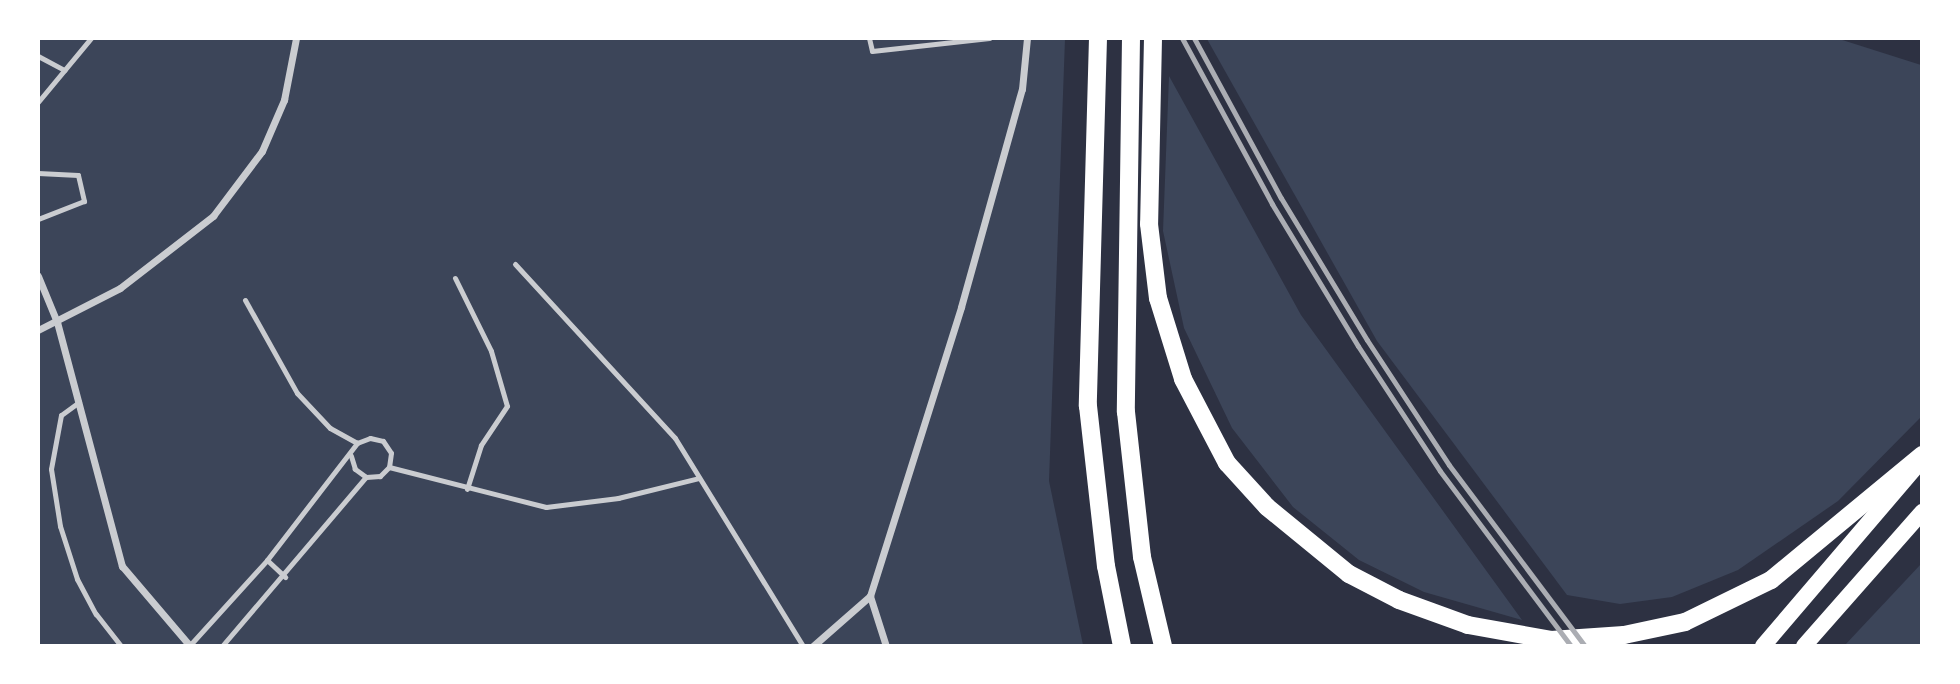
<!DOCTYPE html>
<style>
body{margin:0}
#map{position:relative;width:1960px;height:684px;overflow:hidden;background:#2d3142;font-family:Montserrat,sans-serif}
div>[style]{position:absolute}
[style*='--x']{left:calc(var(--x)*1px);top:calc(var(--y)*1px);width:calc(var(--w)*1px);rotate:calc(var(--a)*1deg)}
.green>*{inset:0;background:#3c4559}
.service>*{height:5px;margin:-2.5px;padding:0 2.5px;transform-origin:2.5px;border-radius:2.5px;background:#caccd0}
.minor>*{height:7px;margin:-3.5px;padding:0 3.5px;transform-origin:3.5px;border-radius:3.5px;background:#caccd0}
.primary>*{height:16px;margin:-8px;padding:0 8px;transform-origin:8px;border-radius:8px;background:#fff}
.motorway>*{height:18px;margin:-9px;padding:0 9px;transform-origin:9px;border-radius:9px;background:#fff}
.rail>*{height:5px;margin:-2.5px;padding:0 2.5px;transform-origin:2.5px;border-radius:2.5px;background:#abadb3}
span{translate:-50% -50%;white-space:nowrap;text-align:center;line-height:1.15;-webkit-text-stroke:5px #fff;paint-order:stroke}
.frame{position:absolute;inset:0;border:40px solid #fff;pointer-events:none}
</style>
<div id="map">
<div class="green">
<i style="clip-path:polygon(1836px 38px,1921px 65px,1921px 417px,1838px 501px,1738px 570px,1672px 597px,1620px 604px,1567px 595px,1377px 341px,1207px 39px)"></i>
<i style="clip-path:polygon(38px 39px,1065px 39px,1049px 481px,1083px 645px,39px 645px)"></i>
<i style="clip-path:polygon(1169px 76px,1301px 315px,1522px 620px,1424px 592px,1359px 560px,1293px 507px,1232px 428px,1184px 328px,1163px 231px)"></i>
<i style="clip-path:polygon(1921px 564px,1921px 645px,1845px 645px)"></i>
</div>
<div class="service">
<i style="--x:869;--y:38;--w:13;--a:77"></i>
<i style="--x:872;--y:51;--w:118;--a:-6.3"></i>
<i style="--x:38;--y:56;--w:30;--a:28"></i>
<i style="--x:38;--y:102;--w:83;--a:-50.4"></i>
<i style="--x:38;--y:173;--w:40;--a:2.9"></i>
<i style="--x:78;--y:175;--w:27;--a:77"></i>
<i style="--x:84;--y:201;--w:49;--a:158.6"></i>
<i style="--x:515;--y:264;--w:236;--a:47.4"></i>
<i style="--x:675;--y:438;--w:244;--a:58.4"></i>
<i style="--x:455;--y:278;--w:81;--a:63.7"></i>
<i style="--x:491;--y:351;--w:57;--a:73.8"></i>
<i style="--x:507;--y:406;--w:47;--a:123.7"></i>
<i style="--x:481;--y:445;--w:46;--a:107.7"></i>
<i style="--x:245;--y:300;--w:107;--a:60.8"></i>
<i style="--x:297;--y:393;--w:48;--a:46.7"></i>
<i style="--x:330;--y:428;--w:31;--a:29"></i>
<i style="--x:79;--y:402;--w:22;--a:144"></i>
<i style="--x:61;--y:415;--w:55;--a:100.5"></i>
<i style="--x:51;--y:469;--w:58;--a:81"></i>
<i style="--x:60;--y:526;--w:56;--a:72.2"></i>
<i style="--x:77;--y:579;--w:40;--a:62"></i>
<i style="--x:96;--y:614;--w:41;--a:52"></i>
<i style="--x:389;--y:467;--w:162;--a:14.3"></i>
<i style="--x:546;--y:507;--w:73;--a:-7.1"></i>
<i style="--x:618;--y:498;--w:83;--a:-13.9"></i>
<i style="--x:267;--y:560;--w:25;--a:43"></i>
<i style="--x:190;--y:645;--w:115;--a:-47.8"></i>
<i style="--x:267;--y:560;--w:148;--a:-52.4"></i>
<i style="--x:357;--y:443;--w:14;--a:-21"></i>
<i style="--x:370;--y:438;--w:13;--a:13"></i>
<i style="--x:383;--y:441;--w:14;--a:56"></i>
<i style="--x:391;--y:453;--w:14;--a:98"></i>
<i style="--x:389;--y:467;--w:13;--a:135"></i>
<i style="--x:380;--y:476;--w:14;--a:176"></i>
<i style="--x:366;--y:477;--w:14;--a:-144"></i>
<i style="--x:355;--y:469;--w:14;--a:-107"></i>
<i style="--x:222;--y:646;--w:222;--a:-49.6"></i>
</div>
<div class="minor">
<i style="--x:38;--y:276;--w:50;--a:67.6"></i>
<i style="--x:57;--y:322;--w:253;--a:75.1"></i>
<i style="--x:122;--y:566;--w:105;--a:49.6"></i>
<i style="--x:38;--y:330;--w:92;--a:-27.1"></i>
<i style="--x:120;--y:288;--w:118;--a:-37.7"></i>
<i style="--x:213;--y:216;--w:81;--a:-53"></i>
<i style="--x:262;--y:151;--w:56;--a:-66.7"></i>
<i style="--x:284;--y:100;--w:63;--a:-79"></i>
<i style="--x:870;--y:596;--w:52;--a:72.3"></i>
<i style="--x:813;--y:646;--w:76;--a:-41.3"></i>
<i style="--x:870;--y:596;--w:303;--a:-72.5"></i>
<i style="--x:961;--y:307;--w:226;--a:-74.4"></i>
<i style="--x:1022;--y:89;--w:51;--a:-84.4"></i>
</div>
<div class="primary">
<i style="--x:1763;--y:646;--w:233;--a:-49.5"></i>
<i style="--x:1804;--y:646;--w:179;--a:-48.6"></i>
</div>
<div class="motorway">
<i style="--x:1098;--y:38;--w:368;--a:91.6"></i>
<i style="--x:1088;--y:406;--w:161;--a:83.6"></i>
<i style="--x:1106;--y:566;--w:82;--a:78.7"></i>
<i style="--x:1131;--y:38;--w:374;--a:90.8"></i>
<i style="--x:1126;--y:412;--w:146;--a:83.7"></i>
<i style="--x:1142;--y:557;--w:91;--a:76.7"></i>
<i style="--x:1153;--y:38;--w:186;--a:91.2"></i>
<i style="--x:1149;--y:224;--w:75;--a:83.1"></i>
<i style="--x:1158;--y:298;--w:85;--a:72.8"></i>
<i style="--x:1183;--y:379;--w:95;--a:62.4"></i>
<i style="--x:1227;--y:463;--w:59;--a:47.7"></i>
<i style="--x:1267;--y:507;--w:106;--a:39.3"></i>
<i style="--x:1349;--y:574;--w:56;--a:27.5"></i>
<i style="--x:1399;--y:600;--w:73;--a:19.9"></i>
<i style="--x:1468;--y:625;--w:84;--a:10.2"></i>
<i style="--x:1551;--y:640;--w:73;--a:-3.9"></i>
<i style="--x:1624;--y:635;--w:62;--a:-12"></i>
<i style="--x:1685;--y:622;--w:96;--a:-26"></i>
<i style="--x:1771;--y:580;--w:196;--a:-39.6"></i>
</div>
<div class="rail">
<i style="--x:1182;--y:38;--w:189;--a:61.5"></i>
<i style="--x:1272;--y:204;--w:166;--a:58.8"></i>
<i style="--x:1358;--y:346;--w:149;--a:56.7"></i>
<i style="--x:1440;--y:471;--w:219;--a:53.2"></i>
<i style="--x:1194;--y:38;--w:182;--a:61.5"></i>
<i style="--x:1281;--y:198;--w:166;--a:58.8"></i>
<i style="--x:1367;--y:340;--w:149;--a:56.7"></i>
<i style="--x:1449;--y:465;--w:226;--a:53.1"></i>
</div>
<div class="frame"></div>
</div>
